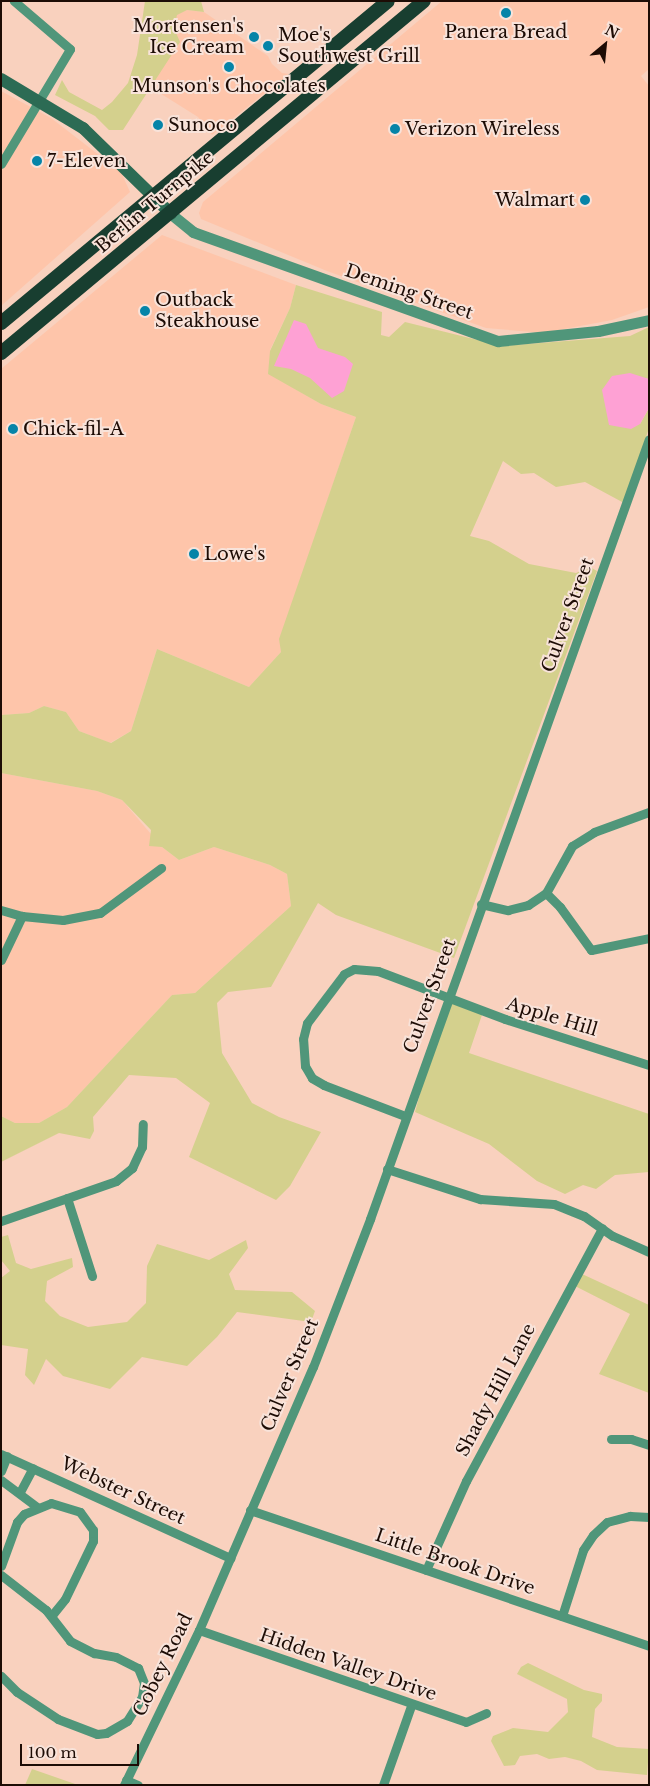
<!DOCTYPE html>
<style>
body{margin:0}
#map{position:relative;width:650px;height:1786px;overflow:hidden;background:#f9d1be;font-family:"Libre Baskerville",serif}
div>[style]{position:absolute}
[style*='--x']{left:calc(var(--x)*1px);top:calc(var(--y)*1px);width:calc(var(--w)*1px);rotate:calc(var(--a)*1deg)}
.built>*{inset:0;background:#fec5aa}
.green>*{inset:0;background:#d4d08d}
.water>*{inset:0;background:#fea1d4}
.minor>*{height:9px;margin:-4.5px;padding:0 4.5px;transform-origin:4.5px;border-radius:4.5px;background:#50967a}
.tertiary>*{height:11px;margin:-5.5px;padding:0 5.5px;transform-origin:5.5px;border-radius:5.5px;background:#50967a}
.secondary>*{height:12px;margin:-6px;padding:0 6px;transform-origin:6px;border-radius:6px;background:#2c6b54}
.trunk>*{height:14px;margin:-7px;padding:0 7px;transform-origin:7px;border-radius:7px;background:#183e30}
.dots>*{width:14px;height:14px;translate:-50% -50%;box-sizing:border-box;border:2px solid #f8e3da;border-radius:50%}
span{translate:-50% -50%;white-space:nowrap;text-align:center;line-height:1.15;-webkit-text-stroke:4px #f8e3da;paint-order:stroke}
.poi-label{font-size:18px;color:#1d0c05}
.right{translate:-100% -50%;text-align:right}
.left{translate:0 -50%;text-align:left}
.street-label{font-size:18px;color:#1d0c05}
.frame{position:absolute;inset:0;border:2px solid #1d0c05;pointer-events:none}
.north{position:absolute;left:580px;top:20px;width:50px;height:50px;-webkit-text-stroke:4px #f8e3da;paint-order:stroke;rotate:28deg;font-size:14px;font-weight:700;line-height:20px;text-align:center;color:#1d0c05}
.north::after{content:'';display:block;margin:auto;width:18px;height:22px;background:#1d0c05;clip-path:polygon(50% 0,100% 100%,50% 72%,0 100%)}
.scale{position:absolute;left:20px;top:1744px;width:119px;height:22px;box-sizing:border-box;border:2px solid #1d0c05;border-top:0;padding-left:6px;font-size:15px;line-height:18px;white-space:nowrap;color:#1d0c05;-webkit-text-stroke:4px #f8e3da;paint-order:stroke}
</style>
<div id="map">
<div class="built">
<i style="clip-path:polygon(442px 1px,649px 1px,649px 69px,641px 76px,649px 86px,649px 307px,612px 320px,543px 333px,486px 328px,327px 271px,201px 219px,199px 213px,203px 202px)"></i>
<i style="clip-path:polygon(187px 10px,204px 12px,268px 56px,272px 64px,282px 73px,289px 74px,212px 135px,198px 117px,155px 90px,135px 81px,174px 14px)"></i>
<i style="clip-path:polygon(1px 91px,51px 118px,121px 172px,130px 192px,1px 306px)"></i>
<i style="clip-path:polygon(162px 235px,296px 285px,290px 308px,270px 350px,295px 389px,321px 404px,356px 417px,280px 639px,281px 652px,249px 687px,157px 649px,131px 731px,110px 743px,79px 731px,66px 712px,44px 706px,29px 713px,1px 715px,1px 369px)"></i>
<i style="clip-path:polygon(1px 773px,97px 791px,122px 800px,162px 847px,179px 860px,214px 847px,270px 865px,287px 874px,291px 906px,195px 993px,172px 995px,67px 1107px,39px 1123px,15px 1123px,1px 1116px)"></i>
</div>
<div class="green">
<i style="clip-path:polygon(145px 1px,201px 1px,204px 12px,187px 10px,177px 15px,174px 28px,180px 42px,123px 130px,109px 130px,95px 116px,55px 95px,62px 80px,69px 92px,102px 110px,112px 102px,128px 83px,137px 55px)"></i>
<i style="clip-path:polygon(296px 285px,382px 312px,381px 335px,389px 337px,405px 322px,502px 346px,630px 336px,649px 327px,649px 379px,612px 376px,640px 424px,649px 408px,649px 428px,624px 503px,585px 482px,556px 487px,534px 473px,521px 474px,503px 461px,470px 536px,489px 541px,529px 564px,576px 573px,590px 567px,597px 571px,454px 958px,336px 915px,318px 903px,271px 987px,228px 992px,217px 1003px,222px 1053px,252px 1103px,279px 1117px,321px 1132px,290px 1186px,276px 1200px,189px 1157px,210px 1103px,176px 1078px,129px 1075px,93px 1117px,94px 1131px,90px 1139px,59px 1133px,1px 1162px,1px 1116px,15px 1123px,39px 1123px,67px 1107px,172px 995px,195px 993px,291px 906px,287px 874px,270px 865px,214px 847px,179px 860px,162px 847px,149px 846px,151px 830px,122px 800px,97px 791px,1px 773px,1px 715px,29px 713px,44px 706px,66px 712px,79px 731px,111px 743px,131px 731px,157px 649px,249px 687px,281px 652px,279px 639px,356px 417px,321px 404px,268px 374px,270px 351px,290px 308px)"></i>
<i style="clip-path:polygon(446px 999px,483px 1012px,469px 1053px,649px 1114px,649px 1172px,615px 1175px,596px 1189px,583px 1185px,565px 1194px,537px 1181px,489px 1144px,415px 1112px)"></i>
<i style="clip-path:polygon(8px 1235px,16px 1263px,31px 1269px,72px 1258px,73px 1267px,47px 1281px,45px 1301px,60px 1316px,88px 1327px,127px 1322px,146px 1303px,147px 1266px,157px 1244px,209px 1260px,246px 1240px,248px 1248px,229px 1274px,235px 1290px,292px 1292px,315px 1311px,311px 1322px,237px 1312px,217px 1337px,187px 1366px,142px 1357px,110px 1389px,63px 1376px,46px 1359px,34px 1385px,25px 1375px,28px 1349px,1px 1345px,1px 1278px,10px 1271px,1px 1260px,1px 1237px)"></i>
<i style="clip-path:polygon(582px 1274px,649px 1305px,649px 1393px,599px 1374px,630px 1314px,575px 1286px)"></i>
<i style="clip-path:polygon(528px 1663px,584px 1690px,602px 1694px,602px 1701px,595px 1709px,592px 1737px,617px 1747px,649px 1749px,647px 1775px,597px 1770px,581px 1761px,565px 1757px,549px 1759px,537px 1754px,520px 1756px,515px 1765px,504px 1766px,491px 1741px,493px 1736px,513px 1728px,548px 1732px,568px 1712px,567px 1699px,517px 1674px,521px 1667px)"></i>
<i style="clip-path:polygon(32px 1769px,78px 1785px,25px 1785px)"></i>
</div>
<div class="water">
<i style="clip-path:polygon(294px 320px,306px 324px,318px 348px,345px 357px,353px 364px,344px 391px,332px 398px,310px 378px,291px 369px,274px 366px)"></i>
<i style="clip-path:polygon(630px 373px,649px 379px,649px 408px,640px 424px,631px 429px,609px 425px,602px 390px,612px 376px)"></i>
</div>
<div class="minor">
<i style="--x:1;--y:164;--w:134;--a:-59"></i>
<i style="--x:70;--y:49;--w:74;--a:-139.4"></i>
<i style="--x:546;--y:893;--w:20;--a:45"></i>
<i style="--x:560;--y:907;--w:53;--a:54.2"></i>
<i style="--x:591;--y:950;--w:59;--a:-11.7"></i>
<i style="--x:481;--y:904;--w:28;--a:13"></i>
<i style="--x:508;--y:910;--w:21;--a:-14"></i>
<i style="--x:528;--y:905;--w:22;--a:-34"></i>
<i style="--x:546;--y:893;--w:54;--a:-61"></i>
<i style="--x:572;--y:846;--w:26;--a:-32"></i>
<i style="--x:594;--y:832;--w:59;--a:-20"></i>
<i style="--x:1;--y:910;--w:22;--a:16"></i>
<i style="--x:22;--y:916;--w:41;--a:5.6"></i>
<i style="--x:63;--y:920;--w:38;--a:-11"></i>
<i style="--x:100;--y:913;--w:76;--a:-36.4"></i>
<i style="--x:1;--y:960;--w:49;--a:-64.5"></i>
<i style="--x:405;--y:1116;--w:87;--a:-159.1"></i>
<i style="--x:324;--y:1085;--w:14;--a:-150"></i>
<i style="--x:312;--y:1078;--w:14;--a:-120"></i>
<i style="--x:305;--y:1066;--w:27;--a:-94"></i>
<i style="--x:303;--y:1039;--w:16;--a:-76"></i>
<i style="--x:307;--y:1023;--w:61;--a:-52.9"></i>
<i style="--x:344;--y:974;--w:11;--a:-27"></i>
<i style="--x:354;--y:969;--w:24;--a:5"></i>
<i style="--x:378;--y:971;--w:136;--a:20.7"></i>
<i style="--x:505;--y:1019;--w:151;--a:17.7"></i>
<i style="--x:387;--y:1169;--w:98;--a:17.9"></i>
<i style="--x:480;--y:1199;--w:74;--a:3.9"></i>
<i style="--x:554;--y:1204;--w:32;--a:22"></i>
<i style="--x:584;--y:1216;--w:35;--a:35"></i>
<i style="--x:613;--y:1236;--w:39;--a:24"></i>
<i style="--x:67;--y:1198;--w:82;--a:72.2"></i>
<i style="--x:1;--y:1221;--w:122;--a:-19.2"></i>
<i style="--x:116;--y:1181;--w:21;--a:-39"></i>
<i style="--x:132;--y:1168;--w:23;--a:-65"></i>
<i style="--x:142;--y:1147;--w:23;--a:-88"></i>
<i style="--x:611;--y:1439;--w:20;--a:0"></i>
<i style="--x:631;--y:1439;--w:19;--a:18"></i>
<i style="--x:1;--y:1454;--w:252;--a:24.4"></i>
<i style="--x:1;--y:1471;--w:16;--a:-68"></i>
<i style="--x:1;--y:1480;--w:45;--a:36.9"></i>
<i style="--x:20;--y:1492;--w:27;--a:-62"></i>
<i style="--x:250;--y:1510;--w:422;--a:18.8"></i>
<i style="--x:1;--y:1566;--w:47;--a:-70"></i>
<i style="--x:17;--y:1522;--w:11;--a:-49"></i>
<i style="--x:24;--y:1514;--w:29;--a:-22"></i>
<i style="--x:51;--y:1503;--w:30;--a:17"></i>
<i style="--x:80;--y:1512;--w:22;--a:54"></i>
<i style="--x:93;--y:1530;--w:11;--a:90"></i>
<i style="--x:93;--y:1541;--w:64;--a:115.8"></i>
<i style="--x:65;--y:1599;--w:22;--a:129"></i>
<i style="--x:426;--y:1570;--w:98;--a:-65.8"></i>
<i style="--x:466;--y:1481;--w:287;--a:-61.7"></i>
<i style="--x:1;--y:1575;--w:57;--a:37.9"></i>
<i style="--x:46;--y:1610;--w:39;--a:52"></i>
<i style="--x:70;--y:1641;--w:27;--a:27"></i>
<i style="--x:94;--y:1653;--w:22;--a:10"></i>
<i style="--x:116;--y:1657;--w:25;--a:27"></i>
<i style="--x:138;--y:1668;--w:16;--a:68"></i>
<i style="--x:144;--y:1683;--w:14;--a:98"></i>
<i style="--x:142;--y:1697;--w:28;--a:122"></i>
<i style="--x:127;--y:1721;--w:24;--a:150"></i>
<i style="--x:106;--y:1733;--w:9;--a:174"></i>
<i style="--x:97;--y:1734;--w:42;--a:-159"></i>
<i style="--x:58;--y:1719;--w:49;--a:-146.6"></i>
<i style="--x:17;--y:1692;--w:23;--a:-135"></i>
<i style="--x:562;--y:1616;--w:69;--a:-72.3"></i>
<i style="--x:583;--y:1550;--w:18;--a:-56"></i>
<i style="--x:593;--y:1535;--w:19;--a:-43"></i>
<i style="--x:607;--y:1522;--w:24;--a:-15"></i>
<i style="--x:630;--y:1516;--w:19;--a:3"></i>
<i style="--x:199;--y:1630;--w:282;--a:19"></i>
<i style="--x:466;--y:1722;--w:22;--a:-24"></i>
<i style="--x:126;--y:1780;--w:13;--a:23"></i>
<i style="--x:124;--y:1785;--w:172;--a:-64.2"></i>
<i style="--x:199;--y:1630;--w:287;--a:-66.6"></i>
<i style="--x:313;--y:1367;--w:159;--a:-68.9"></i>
<i style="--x:370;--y:1219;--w:828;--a:-70.32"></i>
<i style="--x:383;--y:1785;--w:84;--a:-70.5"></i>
</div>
<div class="tertiary">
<i style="--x:171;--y:214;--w:28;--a:39"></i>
<i style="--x:193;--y:232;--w:324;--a:19.7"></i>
<i style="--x:498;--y:341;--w:100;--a:-5.7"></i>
<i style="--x:598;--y:331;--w:52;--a:-12.2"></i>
</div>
<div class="secondary">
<i style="--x:1;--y:79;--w:96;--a:30.9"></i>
<i style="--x:83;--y:128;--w:123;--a:44.3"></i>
</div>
<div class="trunk">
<i style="--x:1;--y:323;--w:503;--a:-39.76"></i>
<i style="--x:1;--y:353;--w:550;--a:-39.77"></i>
</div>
<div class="dots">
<i style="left:506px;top:13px;background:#0584a8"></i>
<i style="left:254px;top:37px;background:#0584a8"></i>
<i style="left:268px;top:46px;background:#0584a8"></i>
<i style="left:229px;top:67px;background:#0584a8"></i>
<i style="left:158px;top:125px;background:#0584a8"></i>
<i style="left:395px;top:129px;background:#0584a8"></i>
<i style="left:37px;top:161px;background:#0584a8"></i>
<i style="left:585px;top:200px;background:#0584a8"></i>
<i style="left:145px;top:311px;background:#0584a8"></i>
<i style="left:13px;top:429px;background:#0584a8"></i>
<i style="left:194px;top:554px;background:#0584a8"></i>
</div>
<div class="poi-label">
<span class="right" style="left:244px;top:37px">Mortensen's<br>Ice Cream</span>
<span style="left:506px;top:32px">Panera Bread</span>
<span class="left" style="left:278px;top:46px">Moe's<br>Southwest Grill</span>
<span style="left:229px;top:86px">Munson's Chocolates</span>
<span class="left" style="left:168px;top:125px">Sunoco</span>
<span class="left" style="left:405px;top:129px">Verizon Wireless</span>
<span class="left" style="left:47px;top:161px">7-Eleven</span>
<span class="right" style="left:575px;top:200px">Walmart</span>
<span class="left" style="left:155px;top:311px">Outback<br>Steakhouse</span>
<span class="left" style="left:23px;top:429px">Chick-fil-A</span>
<span class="left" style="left:204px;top:554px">Lowe's</span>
</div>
<div class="street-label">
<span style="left:155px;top:202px;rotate:-40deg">Berlin Turnpike</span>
<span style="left:409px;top:292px;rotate:19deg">Deming Street</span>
<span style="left:568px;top:615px;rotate:-70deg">Culver Street</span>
<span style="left:430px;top:996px;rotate:-70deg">Culver Street</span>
<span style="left:552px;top:1017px;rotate:17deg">Apple Hill</span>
<span style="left:290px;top:1375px;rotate:-67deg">Culver Street</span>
<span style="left:496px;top:1390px;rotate:-62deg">Shady Hill Lane</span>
<span style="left:123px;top:1491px;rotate:25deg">Webster Street</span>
<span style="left:455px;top:1562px;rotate:19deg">Little Brook Drive</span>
<span style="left:163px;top:1665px;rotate:-64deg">Cobey Road</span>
<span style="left:348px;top:1665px;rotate:19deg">Hidden Valley Drive</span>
</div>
<div class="frame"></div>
<div class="north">N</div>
<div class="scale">100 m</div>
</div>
